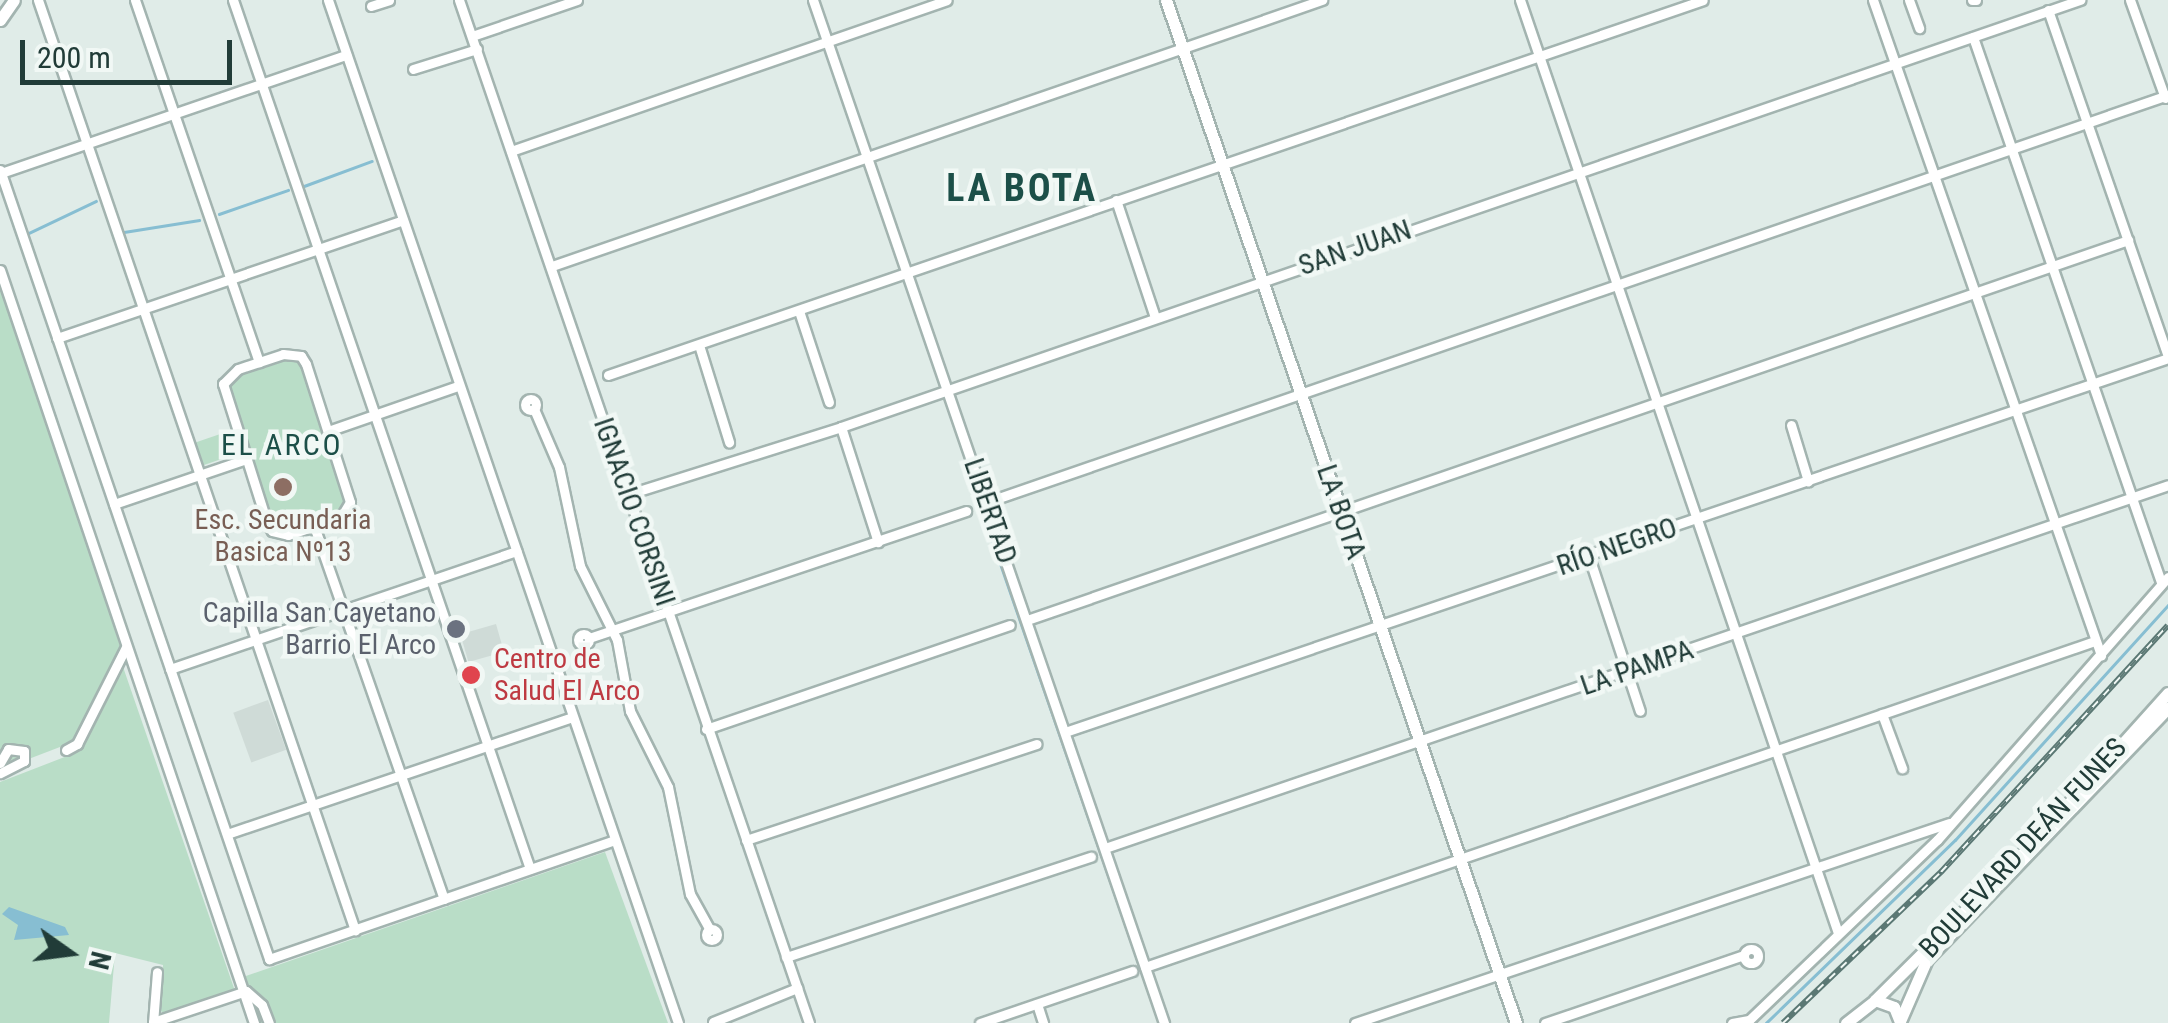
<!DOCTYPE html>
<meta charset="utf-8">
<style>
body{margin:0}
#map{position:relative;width:2168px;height:1023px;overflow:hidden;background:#e0ece8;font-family:"Roboto Condensed",sans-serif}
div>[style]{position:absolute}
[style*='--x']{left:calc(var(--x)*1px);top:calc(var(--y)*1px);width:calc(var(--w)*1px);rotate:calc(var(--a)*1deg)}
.built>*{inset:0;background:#cfdbd7;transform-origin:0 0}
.green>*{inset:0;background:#b9ddc7;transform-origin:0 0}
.water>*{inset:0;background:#87bed2}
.stream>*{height:2.5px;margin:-1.25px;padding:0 1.25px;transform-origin:1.25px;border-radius:1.25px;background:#87bed2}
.roads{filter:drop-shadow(2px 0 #a3b4b0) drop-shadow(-2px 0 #a3b4b0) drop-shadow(0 2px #a3b4b0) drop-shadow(0 -2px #a3b4b0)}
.street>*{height:9px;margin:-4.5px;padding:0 4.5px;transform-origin:4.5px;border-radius:4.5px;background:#fff}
.street>.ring{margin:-4.5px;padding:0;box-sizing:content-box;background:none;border:9px solid #fff;border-radius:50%}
.secondary>*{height:11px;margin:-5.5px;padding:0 5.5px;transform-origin:5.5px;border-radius:5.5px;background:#fff}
.rail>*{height:6px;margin-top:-3px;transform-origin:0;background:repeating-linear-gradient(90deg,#f1f8f5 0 8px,#5b7874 0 16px);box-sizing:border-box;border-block:2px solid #5b7874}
.dots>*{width:28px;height:28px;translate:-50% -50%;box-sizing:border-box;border:5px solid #f1f8f5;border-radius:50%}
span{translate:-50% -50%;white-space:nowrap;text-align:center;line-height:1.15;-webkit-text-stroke:9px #f1f8f5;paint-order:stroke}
.street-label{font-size:28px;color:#213c38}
.education-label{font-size:28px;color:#785e54}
.worship-label{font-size:28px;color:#5b616d}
.right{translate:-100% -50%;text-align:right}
.health-label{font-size:28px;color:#be3a42}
.left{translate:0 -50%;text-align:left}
.neighbourhood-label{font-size:30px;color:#1c4f48;letter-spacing:2.5px}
.district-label{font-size:38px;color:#1c4f48;font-weight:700;letter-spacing:2.5px}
.north{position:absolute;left:20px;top:903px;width:100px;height:100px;-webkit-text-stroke:8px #f1f8f5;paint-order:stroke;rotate:104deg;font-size:28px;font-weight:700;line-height:40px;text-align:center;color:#213c38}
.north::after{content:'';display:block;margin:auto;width:35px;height:45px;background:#213c38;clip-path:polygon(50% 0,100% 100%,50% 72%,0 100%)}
.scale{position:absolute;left:20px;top:40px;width:212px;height:45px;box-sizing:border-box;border:5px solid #213c38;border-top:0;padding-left:12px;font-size:30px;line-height:35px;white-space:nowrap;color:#213c38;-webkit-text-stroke:8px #f1f8f5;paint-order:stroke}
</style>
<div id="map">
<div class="built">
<i style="left:496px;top:624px;width:29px;height:37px;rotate:74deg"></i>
<i style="left:268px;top:700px;width:53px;height:37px;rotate:70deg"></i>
</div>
<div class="green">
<i style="clip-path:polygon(0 275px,121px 649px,73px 742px,0 770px)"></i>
<i style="clip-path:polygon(289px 356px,300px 359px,347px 499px,340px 513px,288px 531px,271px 521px,227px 385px,236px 374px)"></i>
<i style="left:229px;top:431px;width:24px;height:37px;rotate:71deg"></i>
<i style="clip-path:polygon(122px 664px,235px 991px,165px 1015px,160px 1010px,163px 965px,115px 953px,109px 1023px,0 1023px,0 782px,75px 753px)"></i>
<i style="clip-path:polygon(605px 852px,668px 1023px,259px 1023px,243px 977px)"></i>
</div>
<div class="water">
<i style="clip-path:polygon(9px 907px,65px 927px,69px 935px,14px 940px,18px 925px,2px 914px)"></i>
</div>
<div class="stream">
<i style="--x:304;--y:186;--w:72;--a:-20.2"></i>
<i style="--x:219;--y:214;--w:73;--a:-19.2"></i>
<i style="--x:124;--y:232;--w:76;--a:-9.1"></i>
<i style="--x:29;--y:233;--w:74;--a:-25.5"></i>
<i style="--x:985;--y:519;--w:489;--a:70.9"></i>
<i style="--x:1766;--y:1023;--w:263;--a:-44.1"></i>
<i style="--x:1955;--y:840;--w:317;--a:-47.8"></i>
</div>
<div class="roads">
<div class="street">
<i style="--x:38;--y:0;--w:983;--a:71.18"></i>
<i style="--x:135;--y:0;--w:383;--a:71.1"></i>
<i style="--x:233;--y:0;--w:918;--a:71.13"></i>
<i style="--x:328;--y:0;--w:1081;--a:71.11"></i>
<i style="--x:459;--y:0;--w:1081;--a:71.11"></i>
<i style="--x:813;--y:0;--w:1082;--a:71.06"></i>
<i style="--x:1520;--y:0;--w:986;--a:71.18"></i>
<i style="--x:1873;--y:0;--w:694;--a:70.81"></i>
<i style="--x:1909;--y:0;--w:30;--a:70"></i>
<i style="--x:1972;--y:0;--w:4;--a:0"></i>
<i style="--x:2130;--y:0;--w:104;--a:70.3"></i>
<i style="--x:371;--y:6;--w:19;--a:-18"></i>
<i style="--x:2048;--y:10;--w:366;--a:70.9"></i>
<i style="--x:472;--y:36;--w:111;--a:-18.9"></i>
<i style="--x:1973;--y:37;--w:577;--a:70.97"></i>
<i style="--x:413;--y:69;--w:67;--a:-17.4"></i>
<i style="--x:511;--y:151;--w:461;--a:-19.1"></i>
<i style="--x:0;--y:170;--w:834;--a:71.17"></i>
<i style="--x:269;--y:959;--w:365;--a:-19"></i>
<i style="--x:1;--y:173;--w:365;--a:-18.9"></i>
<i style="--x:1116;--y:200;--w:123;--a:71.6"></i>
<i style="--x:552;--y:266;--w:815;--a:-19.06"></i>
<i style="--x:0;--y:270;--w:795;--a:71.36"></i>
<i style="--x:799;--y:311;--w:96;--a:71.8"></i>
<i style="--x:57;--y:338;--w:363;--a:-18.8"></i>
<i style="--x:699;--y:345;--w:102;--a:72.8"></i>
<i style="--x:283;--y:354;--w:18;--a:6"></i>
<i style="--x:301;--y:356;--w:9;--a:58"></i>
<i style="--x:306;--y:364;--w:145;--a:72.3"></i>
<i style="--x:350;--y:502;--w:17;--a:121"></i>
<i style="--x:341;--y:517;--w:56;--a:161.2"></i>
<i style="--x:288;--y:535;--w:16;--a:-166"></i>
<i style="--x:272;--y:531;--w:13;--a:-119"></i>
<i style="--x:266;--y:520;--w:143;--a:-107.5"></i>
<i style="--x:223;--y:384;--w:21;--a:-45"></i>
<i style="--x:238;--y:369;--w:47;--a:-18.4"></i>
<i style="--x:608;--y:375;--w:1157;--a:-18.9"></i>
<i class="ring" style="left:525.5px;top:399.5px;width:2px;height:2px"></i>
<i style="--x:534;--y:409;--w:63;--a:66.7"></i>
<i style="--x:559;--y:467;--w:101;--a:78"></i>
<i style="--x:580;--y:566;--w:83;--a:63.4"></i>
<i style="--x:617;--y:640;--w:72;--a:79.6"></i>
<i style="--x:630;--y:711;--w:85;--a:63.4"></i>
<i style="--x:668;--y:787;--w:109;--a:78.4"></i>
<i style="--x:690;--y:894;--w:41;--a:60.9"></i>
<i style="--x:1791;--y:425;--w:59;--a:73.1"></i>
<i style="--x:841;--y:427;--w:121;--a:72.2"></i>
<i style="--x:328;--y:431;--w:138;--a:-19.1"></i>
<i style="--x:629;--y:494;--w:222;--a:-17.5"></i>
<i style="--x:841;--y:427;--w:1311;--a:-19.02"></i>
<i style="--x:987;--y:502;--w:1249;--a:-19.02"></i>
<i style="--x:114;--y:504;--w:139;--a:-18.8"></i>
<i style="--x:314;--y:526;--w:395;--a:70.8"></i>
<i style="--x:1589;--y:557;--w:162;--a:71.7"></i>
<i style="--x:1027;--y:620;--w:1165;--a:-19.04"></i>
<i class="ring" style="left:578.5px;top:634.5px;width:2px;height:2px"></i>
<i style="--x:589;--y:638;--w:398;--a:-18.6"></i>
<i style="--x:170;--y:669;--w:366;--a:-18.8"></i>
<i style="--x:1882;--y:714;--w:58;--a:69.7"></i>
<i style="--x:706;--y:729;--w:321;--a:-18.9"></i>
<i style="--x:1065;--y:732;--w:1165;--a:-18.73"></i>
<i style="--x:66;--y:750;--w:13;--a:-29"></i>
<i style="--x:77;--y:744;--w:109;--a:-63.2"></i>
<i style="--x:0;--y:763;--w:16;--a:-60"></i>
<i style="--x:8;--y:749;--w:16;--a:7"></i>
<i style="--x:24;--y:751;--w:10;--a:90"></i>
<i style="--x:24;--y:761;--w:27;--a:153"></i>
<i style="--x:227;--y:834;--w:364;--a:-18.7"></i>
<i style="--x:746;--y:840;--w:306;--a:-18.3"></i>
<i style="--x:1105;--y:848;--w:1123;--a:-18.85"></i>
<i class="ring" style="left:706.5px;top:929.5px;width:2px;height:2px"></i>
<i class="ring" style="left:1744px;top:949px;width:5px;height:5px"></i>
<i style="--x:786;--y:957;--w:321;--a:-18.2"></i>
<i style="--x:1145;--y:967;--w:1001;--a:-18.94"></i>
<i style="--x:1037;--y:1004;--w:20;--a:72"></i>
<i style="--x:153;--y:1022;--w:98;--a:-18.4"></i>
<i style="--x:246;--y:991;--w:21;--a:41"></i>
<i style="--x:262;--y:1005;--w:19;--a:69"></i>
<i style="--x:713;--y:1022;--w:91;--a:-22"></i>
<i style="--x:153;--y:1023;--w:51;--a:-85.5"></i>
<i style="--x:980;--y:1023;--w:161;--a:-18.9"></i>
<i style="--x:1355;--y:1023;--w:627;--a:-18.61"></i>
<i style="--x:1545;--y:1023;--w:207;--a:-18.9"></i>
<i style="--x:1732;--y:1023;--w:17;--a:-10"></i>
<i style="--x:1746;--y:1023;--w:265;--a:-43.8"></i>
<i style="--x:1937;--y:840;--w:350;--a:-48.7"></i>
</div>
<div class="secondary">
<i style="--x:1166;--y:0;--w:1081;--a:71.11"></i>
<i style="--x:0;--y:20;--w:24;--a:-55"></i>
<i style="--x:1875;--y:1000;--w:226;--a:-44.8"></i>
<i style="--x:2035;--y:841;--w:199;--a:-48.1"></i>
<i style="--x:1900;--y:1021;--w:68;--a:-66.5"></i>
<i style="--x:1927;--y:959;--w:348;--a:-46.2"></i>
<i style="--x:1846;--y:1023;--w:37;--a:-38"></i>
<i style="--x:1875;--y:1000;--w:20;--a:20"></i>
<i style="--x:1894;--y:1007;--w:16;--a:68"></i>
</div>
</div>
<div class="rail">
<i style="--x:1783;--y:1023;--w:219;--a:-43.7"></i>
<i style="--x:1941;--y:872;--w:335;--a:-47.4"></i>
</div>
<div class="dots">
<i style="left:283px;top:487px;background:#8d6e63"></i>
<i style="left:456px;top:629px;background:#6b7280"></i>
<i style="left:471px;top:675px;background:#e0444e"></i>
</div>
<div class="street-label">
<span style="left:1355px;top:248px;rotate:-19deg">SAN JUAN</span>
<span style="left:990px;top:511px;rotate:71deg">LIBERTAD</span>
<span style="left:634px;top:512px;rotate:71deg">IGNACIO CORSINI</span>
<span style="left:1341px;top:512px;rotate:71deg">LA BOTA</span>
<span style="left:1617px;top:547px;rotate:-19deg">RÍO NEGRO</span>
<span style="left:1637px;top:668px;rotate:-19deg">LA PAMPA</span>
<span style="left:2023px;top:848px;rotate:-47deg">BOULEVARD DEÁN FUNES</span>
</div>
<div class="education-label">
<span style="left:283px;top:536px">Esc. Secundaria<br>Basica Nº13</span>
</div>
<div class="worship-label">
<span class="right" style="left:436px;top:629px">Capilla San Cayetano<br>Barrio El Arco</span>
</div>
<div class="health-label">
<span class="left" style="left:494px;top:675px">Centro de<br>Salud El Arco</span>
</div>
<div class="neighbourhood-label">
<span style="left:282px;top:445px">EL ARCO</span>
</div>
<div class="district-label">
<span style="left:1022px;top:189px">LA BOTA</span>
</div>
<div class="north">N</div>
<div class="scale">200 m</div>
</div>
